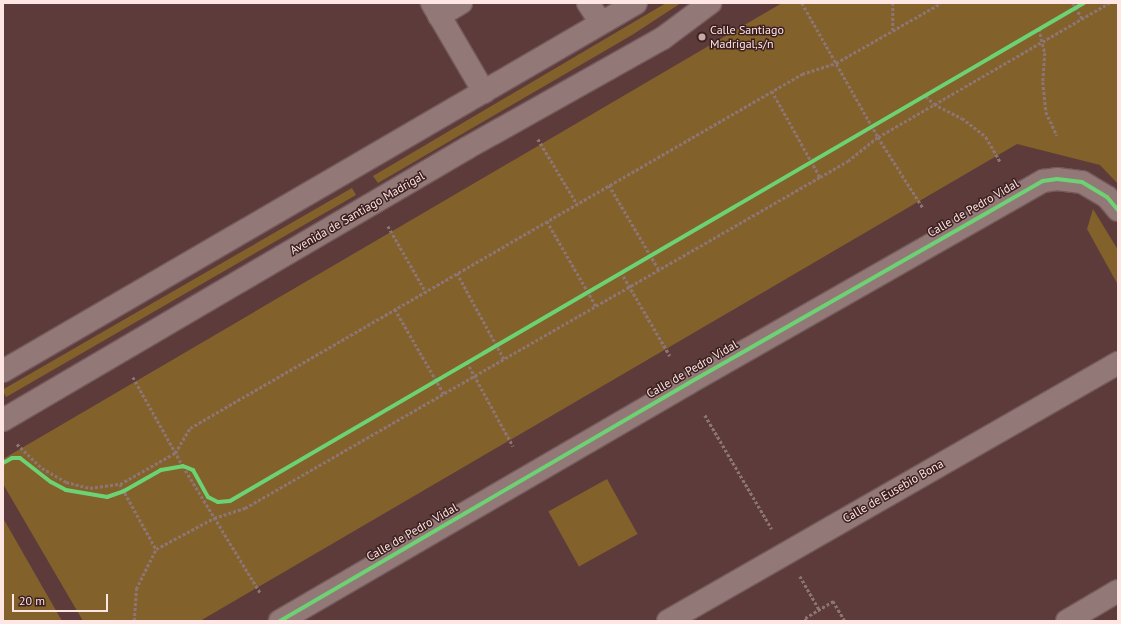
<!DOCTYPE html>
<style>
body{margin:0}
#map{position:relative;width:1121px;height:624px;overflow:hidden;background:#5d3b3b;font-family:"PT Sans",sans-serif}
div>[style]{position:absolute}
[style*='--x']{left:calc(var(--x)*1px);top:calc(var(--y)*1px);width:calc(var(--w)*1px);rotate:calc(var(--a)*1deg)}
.green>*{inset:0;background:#82612b;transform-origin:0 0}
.path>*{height:2.5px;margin-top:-1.25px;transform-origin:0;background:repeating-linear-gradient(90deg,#8d7575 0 3px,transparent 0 5px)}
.roads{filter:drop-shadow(1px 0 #745a5b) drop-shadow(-1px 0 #745a5b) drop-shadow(0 1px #745a5b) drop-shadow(0 -1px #745a5b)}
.minor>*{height:22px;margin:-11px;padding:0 11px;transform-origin:11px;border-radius:11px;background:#937878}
.cycleway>*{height:4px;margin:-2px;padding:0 2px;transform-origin:2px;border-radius:2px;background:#6cd273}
.dots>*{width:11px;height:11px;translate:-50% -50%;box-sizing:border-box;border:2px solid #3d2020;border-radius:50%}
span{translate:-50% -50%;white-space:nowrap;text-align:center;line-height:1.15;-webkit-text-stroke:3px #3d2020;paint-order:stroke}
.poi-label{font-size:12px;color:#fee6e5}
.left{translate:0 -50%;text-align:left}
.street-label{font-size:12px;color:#fee6e5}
.frame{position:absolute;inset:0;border:4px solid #fee6e5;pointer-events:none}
.scale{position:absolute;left:12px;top:594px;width:96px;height:18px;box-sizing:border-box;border:2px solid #fee6e5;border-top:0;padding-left:5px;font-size:12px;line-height:14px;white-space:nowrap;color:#fee6e5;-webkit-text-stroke:3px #3d2020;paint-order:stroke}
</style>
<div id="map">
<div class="green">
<i style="clip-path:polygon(666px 3px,681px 3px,632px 35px,378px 183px,373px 176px)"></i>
<i style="clip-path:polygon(782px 3px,1118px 3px,1118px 184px,1100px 165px,1017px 144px,200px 621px,83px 621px,3px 484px,3px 459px)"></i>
<i style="left:352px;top:188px;width:8px;height:404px;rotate:60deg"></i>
<i style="clip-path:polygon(1093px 209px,1118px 250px,1118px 285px,1087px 229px)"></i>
<i style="left:607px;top:479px;width:63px;height:67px;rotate:61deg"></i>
<i style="clip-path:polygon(3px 518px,62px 621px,3px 621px)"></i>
</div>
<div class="path">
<i style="--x:802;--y:3;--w:154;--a:60.4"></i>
<i style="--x:878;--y:137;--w:84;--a:57.6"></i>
<i style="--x:893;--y:3;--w:27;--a:90"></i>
<i style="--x:1073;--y:3;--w:17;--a:59"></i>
<i style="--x:1039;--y:29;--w:25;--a:76"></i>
<i style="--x:1045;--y:53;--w:29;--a:94"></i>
<i style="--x:1043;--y:82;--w:30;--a:84"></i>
<i style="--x:1046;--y:112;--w:26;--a:65"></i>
<i style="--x:772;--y:91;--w:98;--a:60.8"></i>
<i style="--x:926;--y:96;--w:11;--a:45"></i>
<i style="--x:934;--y:104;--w:31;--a:27"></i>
<i style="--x:962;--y:118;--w:31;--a:38"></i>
<i style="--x:986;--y:137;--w:30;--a:60"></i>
<i style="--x:538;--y:139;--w:76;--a:59"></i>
<i style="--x:609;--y:185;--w:99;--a:59.5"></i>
<i style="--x:547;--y:221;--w:98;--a:60"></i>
<i style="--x:388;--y:226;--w:76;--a:60.1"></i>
<i style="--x:621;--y:272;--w:97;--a:59.7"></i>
<i style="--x:457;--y:273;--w:98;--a:61.3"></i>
<i style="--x:395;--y:309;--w:98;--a:60"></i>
<i style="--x:467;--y:362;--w:96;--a:61.3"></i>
<i style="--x:133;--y:377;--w:102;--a:60.7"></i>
<i style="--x:183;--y:466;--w:148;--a:58.6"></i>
<i style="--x:705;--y:415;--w:132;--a:59.6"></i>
<i style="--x:17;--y:444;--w:35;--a:44"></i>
<i style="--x:42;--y:468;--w:28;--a:30"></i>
<i style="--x:66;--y:482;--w:25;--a:14"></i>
<i style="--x:90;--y:488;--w:30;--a:-8"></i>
<i style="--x:120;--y:484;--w:63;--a:-29.4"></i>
<i style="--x:175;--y:453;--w:29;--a:-59"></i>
<i style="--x:190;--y:428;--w:707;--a:-30.05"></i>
<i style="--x:802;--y:74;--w:36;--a:-18"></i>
<i style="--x:836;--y:63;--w:121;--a:-29.7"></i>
<i style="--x:120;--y:484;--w:74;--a:61"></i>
<i style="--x:800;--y:576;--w:39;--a:60"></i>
<i style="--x:134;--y:621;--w:32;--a:-86"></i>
<i style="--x:136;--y:589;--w:45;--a:-63.4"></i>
<i style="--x:156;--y:549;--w:66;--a:-28.1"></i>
<i style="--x:214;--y:518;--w:33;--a:-18"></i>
<i style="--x:245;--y:508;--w:663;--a:-29.93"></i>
<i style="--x:820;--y:177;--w:32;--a:-30"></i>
<i style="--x:848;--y:161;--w:38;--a:-39"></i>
<i style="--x:878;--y:137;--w:267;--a:-30.1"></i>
<i style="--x:806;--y:621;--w:3;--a:-108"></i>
<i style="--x:805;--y:618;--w:33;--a:-31"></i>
<i style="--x:833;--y:601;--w:23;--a:59"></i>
</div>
<div class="roads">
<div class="minor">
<i style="--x:432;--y:3;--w:103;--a:59.7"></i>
<i style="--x:588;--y:3;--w:24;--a:57"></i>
<i style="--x:439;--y:16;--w:26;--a:-31"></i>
<i style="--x:3;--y:371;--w:732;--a:-30.17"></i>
<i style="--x:3;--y:420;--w:538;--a:-30.38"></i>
<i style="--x:467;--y:148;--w:225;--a:-29.3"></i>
<i style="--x:663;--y:38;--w:59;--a:-36.7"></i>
<i style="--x:280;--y:621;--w:471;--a:-30.2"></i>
<i style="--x:687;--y:384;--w:410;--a:-29.7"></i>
<i style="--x:1043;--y:181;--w:14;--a:-8"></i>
<i style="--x:1057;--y:179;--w:25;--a:7"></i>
<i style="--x:1082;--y:182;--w:29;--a:31"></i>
<i style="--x:1107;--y:197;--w:17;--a:50"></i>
<i style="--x:668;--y:621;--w:519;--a:-29.83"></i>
<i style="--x:1067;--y:621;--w:59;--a:-30.5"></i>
</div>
</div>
<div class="cycleway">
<i style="--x:3;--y:463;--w:10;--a:-29"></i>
<i style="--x:12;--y:458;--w:8;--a:0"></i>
<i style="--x:20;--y:458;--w:39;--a:38"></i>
<i style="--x:51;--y:482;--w:17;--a:28"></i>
<i style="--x:66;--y:490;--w:42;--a:9.7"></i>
<i style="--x:107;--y:497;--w:18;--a:-19"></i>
<i style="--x:124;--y:491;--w:43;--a:-29.6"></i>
<i style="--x:161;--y:470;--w:22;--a:-10"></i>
<i style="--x:183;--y:466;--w:11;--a:22"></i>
<i style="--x:193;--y:470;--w:31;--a:61"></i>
<i style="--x:208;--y:497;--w:11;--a:27"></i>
<i style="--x:218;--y:502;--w:12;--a:-5"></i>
<i style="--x:230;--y:501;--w:989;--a:-30.25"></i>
<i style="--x:280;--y:621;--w:471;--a:-30.2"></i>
<i style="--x:687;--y:384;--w:410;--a:-29.7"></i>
<i style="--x:1043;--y:181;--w:14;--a:-8"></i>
<i style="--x:1057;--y:179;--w:25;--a:7"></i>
<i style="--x:1082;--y:182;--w:29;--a:31"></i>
<i style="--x:1107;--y:197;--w:17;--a:50"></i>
</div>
<div class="dots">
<i style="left:702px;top:37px;background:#c6aaaa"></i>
</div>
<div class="poi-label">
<span class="left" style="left:710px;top:37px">Calle Santiago<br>Madrigal,s/n</span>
</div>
<div class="street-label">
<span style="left:973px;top:208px;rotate:-30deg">Calle de Pedro Vidal</span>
<span style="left:357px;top:213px;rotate:-30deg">Avenida de Santiago Madrigal</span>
<span style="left:692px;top:369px;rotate:-30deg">Calle de Pedro Vidal</span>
<span style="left:893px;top:491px;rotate:-30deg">Calle de Eusebio Bona</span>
<span style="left:412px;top:532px;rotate:-30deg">Calle de Pedro Vidal</span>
</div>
<div class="frame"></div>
<div class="scale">20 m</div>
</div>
